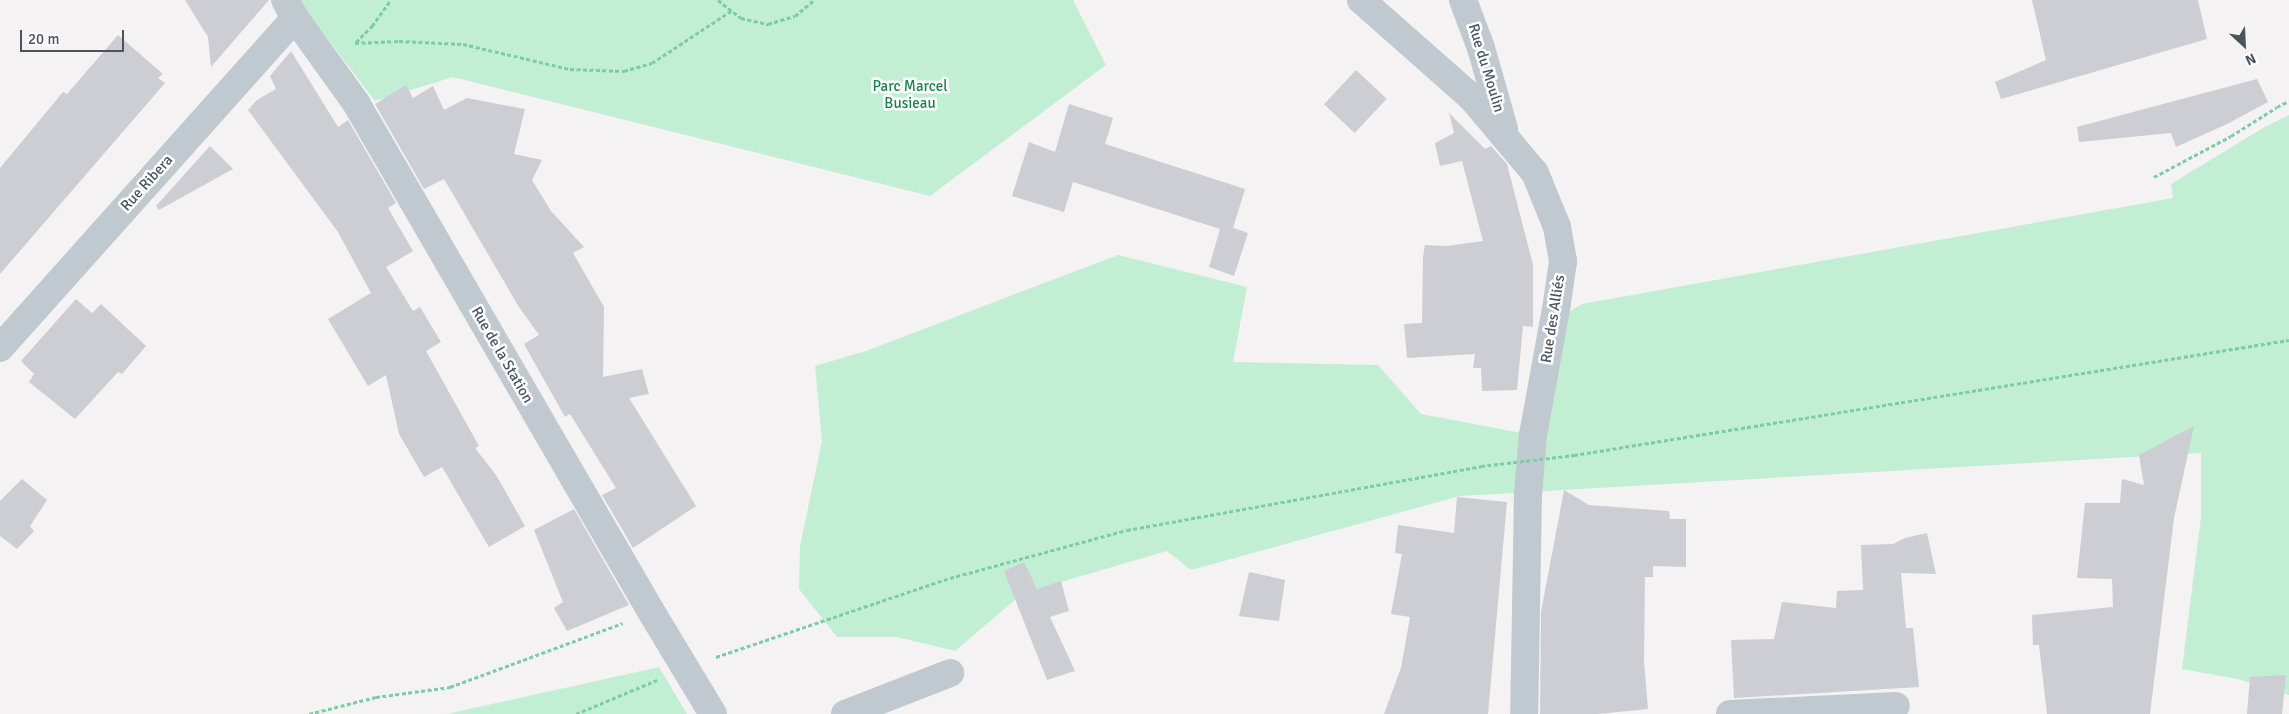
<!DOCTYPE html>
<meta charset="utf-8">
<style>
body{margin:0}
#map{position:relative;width:2289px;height:714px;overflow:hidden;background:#f4f2f2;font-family:Signika,sans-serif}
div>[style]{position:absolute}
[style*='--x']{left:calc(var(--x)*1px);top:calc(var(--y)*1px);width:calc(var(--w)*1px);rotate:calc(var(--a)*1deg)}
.green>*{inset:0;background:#c2efd4}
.building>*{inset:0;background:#ccced4;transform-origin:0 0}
.path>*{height:3px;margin-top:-1.5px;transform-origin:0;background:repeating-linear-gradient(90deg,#7bcda5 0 4px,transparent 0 6.5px)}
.minor>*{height:28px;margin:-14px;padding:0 14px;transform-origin:14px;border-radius:14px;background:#c0c9d0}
.path-bridge>*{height:3px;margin-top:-1.5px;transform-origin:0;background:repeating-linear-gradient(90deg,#7bcda5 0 4px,transparent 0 6.5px)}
span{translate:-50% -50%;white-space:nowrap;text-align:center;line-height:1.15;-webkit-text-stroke:5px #fff;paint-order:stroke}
.street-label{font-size:15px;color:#4a545f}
.park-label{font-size:15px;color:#1a804e}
.north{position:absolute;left:2219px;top:20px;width:50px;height:50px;-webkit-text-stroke:4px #fff;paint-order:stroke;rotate:155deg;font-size:14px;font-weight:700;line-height:20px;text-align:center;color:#4a545f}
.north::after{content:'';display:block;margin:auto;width:18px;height:22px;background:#4a545f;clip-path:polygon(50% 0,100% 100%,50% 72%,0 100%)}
.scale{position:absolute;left:20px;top:30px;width:104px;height:22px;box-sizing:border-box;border:2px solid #4a545f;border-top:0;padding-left:6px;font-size:15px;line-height:18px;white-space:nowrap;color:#4a545f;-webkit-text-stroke:4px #fff;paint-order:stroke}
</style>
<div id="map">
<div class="green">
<i style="clip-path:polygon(298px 0,1073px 0,1106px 65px,930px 196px,453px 77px,375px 101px)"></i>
<i style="clip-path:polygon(2289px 115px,2289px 695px,2238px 679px,2182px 669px,2201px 517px,2201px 453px,1460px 496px,1191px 570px,1167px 551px,1023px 593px,955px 651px,897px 637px,837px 637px,799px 589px,800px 546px,822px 441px,815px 366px,866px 351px,1118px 255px,1247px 287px,1233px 362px,1378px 365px,1421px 414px,1533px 435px,1554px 321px,1582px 304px,2173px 198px,2171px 184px,2263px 128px)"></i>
<i style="clip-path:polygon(659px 667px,687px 714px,447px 714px)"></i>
</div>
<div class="building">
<i style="clip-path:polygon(185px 0,269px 0,211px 67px,208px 37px)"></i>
<i style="clip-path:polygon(2032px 0,2198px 0,2207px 39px,2001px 99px,1995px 82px,2046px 60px)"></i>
<i style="clip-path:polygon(118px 35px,163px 74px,158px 78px,165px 83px,0 274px,0 168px,63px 92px,67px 94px)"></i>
<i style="clip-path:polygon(291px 51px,338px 127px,348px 120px,396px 203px,388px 208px,413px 251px,386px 267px,413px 311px,420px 307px,441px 342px,426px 351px,479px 446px,475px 448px,496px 475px,525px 526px,489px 547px,442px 467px,424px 477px,399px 434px,386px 375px,368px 386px,328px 319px,371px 293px,338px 232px,248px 110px,257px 100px,276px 89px,270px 76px)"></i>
<i style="left:1356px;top:70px;width:42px;height:47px;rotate:43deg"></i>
<i style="clip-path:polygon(2257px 79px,2268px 102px,2227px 124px,2176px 147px,2171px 133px,2079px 142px,2077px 127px)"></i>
<i style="clip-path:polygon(406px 85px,413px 98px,433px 86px,444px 110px,467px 98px,525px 109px,514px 154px,542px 160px,532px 180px,551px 211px,584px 247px,573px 253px,604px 307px,603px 377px,642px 369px,649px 394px,629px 398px,696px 506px,633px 548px,602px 495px,616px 488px,570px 414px,565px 417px,524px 344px,539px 335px,519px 307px,444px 179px,424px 189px,375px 104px)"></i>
<i style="clip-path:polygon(1069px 104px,1113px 118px,1105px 144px,1245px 189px,1233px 228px,1248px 233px,1234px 276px,1209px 267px,1220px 229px,1073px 182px,1064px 212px,1012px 196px,1029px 142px,1055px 152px)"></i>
<i style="clip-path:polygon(1449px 113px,1485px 149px,1491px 146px,1507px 164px,1533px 265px,1533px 327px,1523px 326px,1517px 390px,1482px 391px,1481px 368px,1473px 368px,1475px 354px,1407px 358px,1404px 324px,1422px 323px,1423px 257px,1425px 245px,1447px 246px,1483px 241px,1462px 161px,1440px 166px,1435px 143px,1454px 133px)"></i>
<i style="clip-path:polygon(210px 146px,233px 169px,159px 210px,156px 206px)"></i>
<i style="clip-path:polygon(76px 299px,92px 313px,101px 304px,146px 346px,122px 374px,118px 372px,75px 419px,29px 382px,34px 374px,21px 361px)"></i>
<i style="clip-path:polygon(2194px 426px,2174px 518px,2150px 714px,2047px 714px,2039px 645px,2033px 645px,2032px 615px,2113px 607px,2112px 579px,2077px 578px,2085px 503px,2120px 503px,2122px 479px,2144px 485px,2139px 455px)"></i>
<i style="clip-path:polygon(22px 479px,47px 500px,30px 526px,34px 531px,17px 549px,0 536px,0 501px)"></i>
<i style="clip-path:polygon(1564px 490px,1589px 505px,1669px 511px,1670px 519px,1686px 519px,1686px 567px,1653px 566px,1653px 577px,1645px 577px,1644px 662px,1648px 709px,1598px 714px,1540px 714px,1541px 612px)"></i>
<i style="clip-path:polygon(1457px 497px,1507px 502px,1488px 714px,1384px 714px,1401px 668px,1410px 617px,1391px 614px,1402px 554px,1395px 553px,1398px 525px,1454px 533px)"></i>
<i style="clip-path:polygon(574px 509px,629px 605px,567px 631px,554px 608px,563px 602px,534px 530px)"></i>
<i style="clip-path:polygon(1927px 533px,1936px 574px,1901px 573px,1906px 628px,1913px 628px,1919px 687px,1734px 698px,1731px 640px,1774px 639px,1782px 602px,1836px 608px,1837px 591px,1863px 590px,1861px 545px,1893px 544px,1905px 538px)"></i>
<i style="clip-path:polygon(1024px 562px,1037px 589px,1061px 581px,1069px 611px,1050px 617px,1075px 671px,1047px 680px,1004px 571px)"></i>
<i style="clip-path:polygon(1249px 572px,1285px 580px,1279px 621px,1239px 616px)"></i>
<i style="clip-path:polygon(2286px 675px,2282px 714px,2247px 714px,2250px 677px)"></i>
</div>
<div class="path">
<i style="--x:718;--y:0;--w:29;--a:38"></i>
<i style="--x:741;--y:18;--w:28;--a:13"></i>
<i style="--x:768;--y:24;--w:28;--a:-17"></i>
<i style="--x:795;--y:16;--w:25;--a:-40"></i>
<i style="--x:356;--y:42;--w:23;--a:-45"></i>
<i style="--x:372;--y:26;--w:32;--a:-54"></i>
<i style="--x:355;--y:43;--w:44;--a:-2.6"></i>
<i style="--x:399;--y:41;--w:64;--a:2.7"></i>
<i style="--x:463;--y:44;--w:110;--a:13.2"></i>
<i style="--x:570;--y:69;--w:54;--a:2.1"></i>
<i style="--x:624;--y:71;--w:29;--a:-16"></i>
<i style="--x:652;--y:63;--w:95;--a:-33.4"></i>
<i style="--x:2154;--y:177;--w:87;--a:-28"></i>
<i style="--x:2231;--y:136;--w:54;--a:-32.2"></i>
<i style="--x:2277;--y:107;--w:13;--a:-27"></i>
<i style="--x:1574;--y:455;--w:724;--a:-9.14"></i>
<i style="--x:716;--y:657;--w:247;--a:-18.7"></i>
<i style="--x:950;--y:578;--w:183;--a:-15.2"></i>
<i style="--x:1127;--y:530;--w:360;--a:-10.2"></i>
<i style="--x:309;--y:714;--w:69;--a:-14.2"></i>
<i style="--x:376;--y:697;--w:75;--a:-7.7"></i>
<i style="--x:450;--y:687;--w:184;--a:-20.3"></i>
<i style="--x:576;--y:714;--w:88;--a:-22.8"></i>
</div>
<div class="minor">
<i style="--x:285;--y:0;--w:21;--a:61"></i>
<i style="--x:295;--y:18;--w:105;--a:54.3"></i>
<i style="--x:356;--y:103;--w:590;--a:59.87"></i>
<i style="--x:652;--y:613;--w:118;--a:58.9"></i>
<i style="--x:1361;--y:0;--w:148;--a:41.4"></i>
<i style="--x:1472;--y:98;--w:98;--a:50"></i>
<i style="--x:1535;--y:173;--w:58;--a:67.8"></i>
<i style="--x:1557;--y:227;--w:35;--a:80"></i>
<i style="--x:1563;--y:261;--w:42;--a:98.1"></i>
<i style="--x:1557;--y:303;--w:134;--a:100.3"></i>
<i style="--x:1533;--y:435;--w:59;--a:94.8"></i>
<i style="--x:1528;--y:494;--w:220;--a:91"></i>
<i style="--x:1463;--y:0;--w:51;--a:69.4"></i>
<i style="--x:1481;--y:48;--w:84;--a:74.1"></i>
<i style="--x:0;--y:348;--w:443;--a:-48.2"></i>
<i style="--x:845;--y:714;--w:113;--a:-21.3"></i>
<i style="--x:1730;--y:714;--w:166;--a:-2.8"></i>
</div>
<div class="path-bridge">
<i style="--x:1481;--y:466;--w:94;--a:-6.7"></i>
</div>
<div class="street-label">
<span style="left:1486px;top:68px;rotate:73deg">Rue du Moulin</span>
<span style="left:147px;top:183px;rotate:-48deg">Rue Ribera</span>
<span style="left:1553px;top:319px;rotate:-81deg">Rue des Alliés</span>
<span style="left:502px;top:355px;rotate:60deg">Rue de la Station</span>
</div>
<div class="park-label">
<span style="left:910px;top:95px">Parc Marcel<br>Busieau</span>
</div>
<div class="north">N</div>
<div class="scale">20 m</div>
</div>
